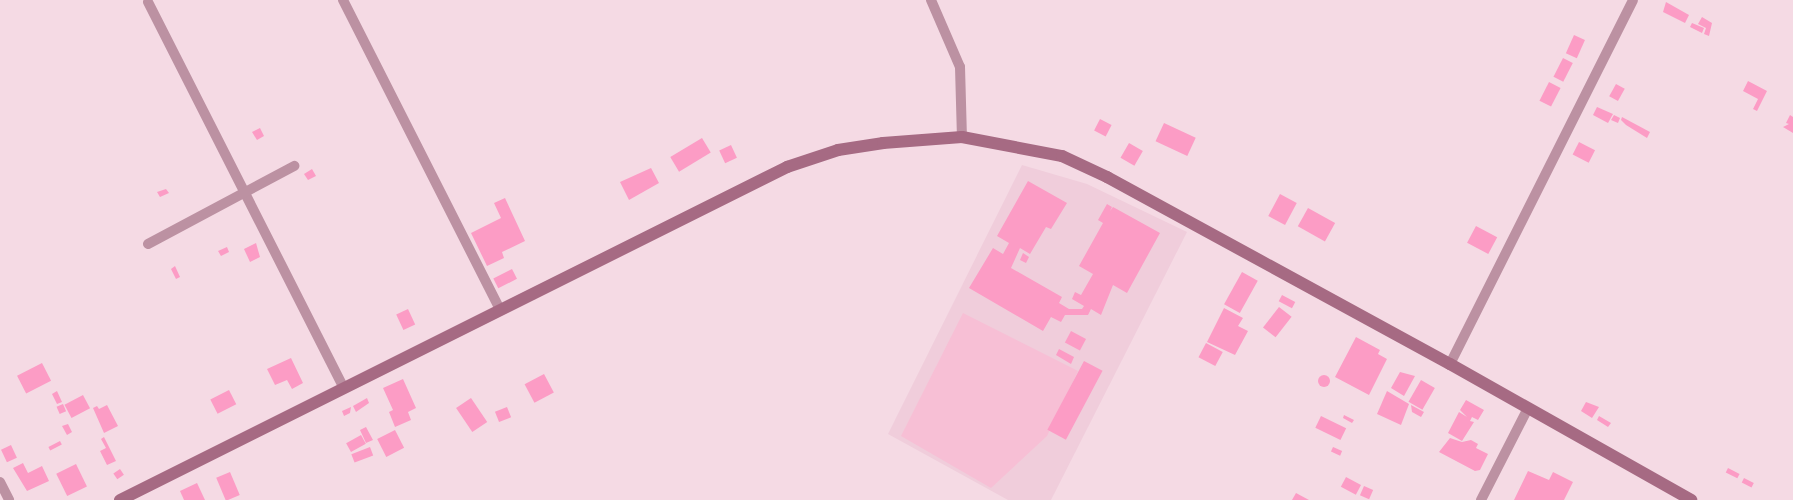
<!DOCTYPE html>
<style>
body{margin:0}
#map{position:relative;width:1793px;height:500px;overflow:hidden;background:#f5dae4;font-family:Arial,sans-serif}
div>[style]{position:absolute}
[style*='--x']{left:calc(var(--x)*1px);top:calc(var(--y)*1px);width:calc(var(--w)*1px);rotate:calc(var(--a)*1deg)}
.built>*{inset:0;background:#f0cddb}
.green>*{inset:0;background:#f7bfd5}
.building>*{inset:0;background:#fc9cc5;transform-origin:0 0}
.round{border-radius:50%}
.street>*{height:10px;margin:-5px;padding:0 5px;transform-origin:5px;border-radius:5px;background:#bc91a2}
.secondary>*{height:12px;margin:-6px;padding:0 6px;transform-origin:6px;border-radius:6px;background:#a66a83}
span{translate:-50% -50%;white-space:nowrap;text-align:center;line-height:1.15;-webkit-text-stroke:4px #fff;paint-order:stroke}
</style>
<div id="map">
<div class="built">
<i style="clip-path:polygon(1022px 165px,1087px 184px,1187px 232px,1051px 500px,1008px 500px,888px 434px)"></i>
</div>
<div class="green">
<i style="clip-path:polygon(963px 313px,1078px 371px,1047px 436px,991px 488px,901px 436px)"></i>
</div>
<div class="building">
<i style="clip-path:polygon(1666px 2px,1689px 15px,1685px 23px,1663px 12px)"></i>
<i style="clip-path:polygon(1702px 17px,1712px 23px,1709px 36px,1704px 34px,1706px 28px,1698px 24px)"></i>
<i style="clip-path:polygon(1692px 23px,1704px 28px,1702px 33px,1690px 27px)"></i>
<i style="left:1574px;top:35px;width:12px;height:20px;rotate:24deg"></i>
<i style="left:1563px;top:58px;width:11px;height:21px;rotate:27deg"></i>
<i style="clip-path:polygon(1748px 81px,1767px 91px,1757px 111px,1753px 109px,1758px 99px,1743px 91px)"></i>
<i style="left:1549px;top:82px;width:13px;height:21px;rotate:27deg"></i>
<i style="left:1616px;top:84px;width:10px;height:14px;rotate:29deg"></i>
<i style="clip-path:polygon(1597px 107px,1613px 114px,1608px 123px,1593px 115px)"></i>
<i style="clip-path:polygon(1614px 115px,1620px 118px,1618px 123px,1611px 120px)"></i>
<i style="clip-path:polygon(1790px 115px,1793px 117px,1793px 133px,1783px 127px,1789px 124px,1786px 123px)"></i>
<i style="clip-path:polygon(1622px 117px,1650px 132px,1647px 138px,1626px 125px,1621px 120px)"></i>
<i style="left:1100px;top:119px;width:13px;height:13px;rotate:27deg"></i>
<i style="left:1164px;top:123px;width:35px;height:20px;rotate:25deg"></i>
<i style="clip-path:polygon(260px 128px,264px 136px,257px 140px,252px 132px)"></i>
<i style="left:702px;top:138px;width:17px;height:37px;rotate:59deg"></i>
<i style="left:1579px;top:142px;width:18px;height:14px;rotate:27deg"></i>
<i style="left:1129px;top:143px;width:16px;height:17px;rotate:30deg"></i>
<i style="left:731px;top:145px;width:14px;height:13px;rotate:65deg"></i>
<i style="clip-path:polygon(651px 168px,659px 183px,629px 200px,620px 182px)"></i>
<i style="clip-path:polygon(312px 169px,316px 176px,308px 180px,304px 174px)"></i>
<i style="clip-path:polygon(1028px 181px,1067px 203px,1051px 229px,1046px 227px,1030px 254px,1020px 248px,1011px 268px,1062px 297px,1059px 303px,1069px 309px,1082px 309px,1084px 306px,1072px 299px,1075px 292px,1081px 295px,1093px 274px,1079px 266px,1103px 223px,1098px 220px,1107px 204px,1112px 207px,1110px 211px,1113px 207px,1160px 233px,1127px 293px,1113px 285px,1101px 315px,1091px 309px,1088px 315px,1065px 315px,1061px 322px,1051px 317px,1043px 331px,969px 288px,993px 248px,1003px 254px,1009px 243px,997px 236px)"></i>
<i style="clip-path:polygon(166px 189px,169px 193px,160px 197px,157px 192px)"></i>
<i style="left:1280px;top:194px;width:19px;height:25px;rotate:28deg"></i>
<i style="clip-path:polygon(505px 198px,525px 241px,502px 252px,504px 258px,487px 266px,471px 233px,501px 218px,494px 203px)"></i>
<i style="left:1308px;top:208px;width:31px;height:21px;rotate:29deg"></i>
<i style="left:1476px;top:226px;width:24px;height:19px;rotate:28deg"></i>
<i style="clip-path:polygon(256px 243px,260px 257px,250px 262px,244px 249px)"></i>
<i style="clip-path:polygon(227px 247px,229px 252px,221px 256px,218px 251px)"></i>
<i style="clip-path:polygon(1023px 253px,1029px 257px,1026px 263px,1020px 260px)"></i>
<i style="clip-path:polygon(175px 266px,180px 277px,176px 279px,171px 269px)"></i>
<i style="left:512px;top:269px;width:11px;height:21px;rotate:63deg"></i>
<i style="left:1242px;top:272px;width:18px;height:37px;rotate:29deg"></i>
<i style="left:1282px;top:295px;width:15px;height:7px;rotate:28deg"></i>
<i style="left:1279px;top:307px;width:16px;height:26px;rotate:38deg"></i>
<i style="clip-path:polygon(1224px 308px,1243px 318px,1238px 326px,1248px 331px,1235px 355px,1207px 342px)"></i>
<i style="left:408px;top:309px;width:17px;height:13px;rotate:65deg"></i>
<i style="left:1071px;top:331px;width:17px;height:13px;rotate:28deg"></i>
<i style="clip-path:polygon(1356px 337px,1380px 350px,1378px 354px,1387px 359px,1369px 395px,1335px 377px)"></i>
<i style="left:1206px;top:343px;width:19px;height:16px;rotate:28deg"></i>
<i style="clip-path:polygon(1059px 349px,1074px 357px,1071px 364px,1056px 355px)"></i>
<i style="clip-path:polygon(291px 358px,303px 383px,292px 389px,287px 380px,275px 385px,267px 369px)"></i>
<i style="left:1084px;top:361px;width:21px;height:78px;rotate:28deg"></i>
<i style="left:42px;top:363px;width:20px;height:28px;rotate:63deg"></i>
<i style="clip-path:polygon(1400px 372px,1415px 376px,1404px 396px,1391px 388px)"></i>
<i style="left:544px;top:374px;width:21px;height:22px;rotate:62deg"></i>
<i class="round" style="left:1318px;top:375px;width:12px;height:12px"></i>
<i style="clip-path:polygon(403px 379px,416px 408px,408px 412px,411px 420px,395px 427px,389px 412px,393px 410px,383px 388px)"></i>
<i style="left:1421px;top:380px;width:16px;height:25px;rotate:30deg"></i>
<i style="left:229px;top:390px;width:16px;height:21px;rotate:63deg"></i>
<i style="clip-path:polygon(57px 391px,62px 402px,57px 404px,52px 394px)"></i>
<i style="clip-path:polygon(1387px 391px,1409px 404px,1401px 425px,1377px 414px)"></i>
<i style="left:83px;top:395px;width:15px;height:21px;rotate:62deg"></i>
<i style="clip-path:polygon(367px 398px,369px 403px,356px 412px,353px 406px)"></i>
<i style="left:471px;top:398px;width:29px;height:18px;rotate:56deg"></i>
<i style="clip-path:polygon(1466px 400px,1484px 410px,1478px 420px,1472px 417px,1470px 421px,1474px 422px,1462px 441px,1448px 433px,1459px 412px,1467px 417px,1460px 410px)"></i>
<i style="clip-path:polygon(1586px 402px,1599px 407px,1592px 418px,1581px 411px)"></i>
<i style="left:63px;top:404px;width:8px;height:7px;rotate:67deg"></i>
<i style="clip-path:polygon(107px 405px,118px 426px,104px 433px,93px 408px,97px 406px,99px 409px)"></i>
<i style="clip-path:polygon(1411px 405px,1424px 412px,1421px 417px,1412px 412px)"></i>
<i style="clip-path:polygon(351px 407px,350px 413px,344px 416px,342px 411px)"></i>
<i style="left:507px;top:407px;width:11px;height:13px;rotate:68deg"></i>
<i style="clip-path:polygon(1344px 415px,1354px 420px,1352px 423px,1343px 418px)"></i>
<i style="left:1321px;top:416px;width:28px;height:13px;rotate:26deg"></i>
<i style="clip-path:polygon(1599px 416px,1611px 423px,1608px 427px,1597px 420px)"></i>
<i style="clip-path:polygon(68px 424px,72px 432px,67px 435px,62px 426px)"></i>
<i style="clip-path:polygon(366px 427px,373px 440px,366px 443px,360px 430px)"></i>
<i style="left:395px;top:430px;width:20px;height:20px;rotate:63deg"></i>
<i style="left:361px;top:435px;width:10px;height:17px;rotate:61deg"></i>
<i style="clip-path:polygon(104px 437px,116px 461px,107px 465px,100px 451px,106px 448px,101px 439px)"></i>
<i style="clip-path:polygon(1450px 438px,1462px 442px,1471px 440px,1478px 444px,1476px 448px,1488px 454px,1480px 470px,1475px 471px,1439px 452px)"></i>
<i style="left:60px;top:441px;width:4px;height:13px;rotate:63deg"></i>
<i style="left:11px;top:445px;width:14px;height:11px;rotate:65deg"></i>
<i style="left:370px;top:447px;width:9px;height:20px;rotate:69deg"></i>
<i style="left:1333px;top:447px;width:10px;height:5px;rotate:24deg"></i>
<i style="clip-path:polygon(23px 463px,28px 473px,42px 466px,49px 481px,27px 491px,13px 468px)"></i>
<i style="left:76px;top:464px;width:25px;height:22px;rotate:64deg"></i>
<i style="left:1728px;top:468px;width:13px;height:5px;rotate:27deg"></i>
<i style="left:120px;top:469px;width:7px;height:8px;rotate:56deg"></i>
<i style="clip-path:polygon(1528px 471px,1549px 480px,1553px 472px,1573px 482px,1564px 500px,1514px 500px)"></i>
<i style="left:230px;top:472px;width:25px;height:15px;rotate:67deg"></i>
<i style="left:1346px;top:477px;width:17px;height:11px;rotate:28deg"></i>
<i style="left:1744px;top:478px;width:11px;height:5px;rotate:27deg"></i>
<i style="clip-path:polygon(197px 483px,205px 500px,184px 500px,180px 491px)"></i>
<i style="left:1364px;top:486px;width:10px;height:10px;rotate:24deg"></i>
<i style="clip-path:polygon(1296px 493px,1309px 500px,1292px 500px)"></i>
</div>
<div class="street">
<i style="--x:343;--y:0;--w:347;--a:63.1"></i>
<i style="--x:931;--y:0;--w:73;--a:66.6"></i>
<i style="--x:960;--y:67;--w:70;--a:88.4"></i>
<i style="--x:148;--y:2;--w:433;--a:63.1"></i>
<i style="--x:148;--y:244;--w:166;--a:-28.1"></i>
<i style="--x:1450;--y:364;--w:407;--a:-63.3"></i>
<i style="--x:0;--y:482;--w:20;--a:63"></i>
<i style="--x:1481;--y:500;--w:103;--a:-62.9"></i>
</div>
<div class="secondary">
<i style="--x:120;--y:500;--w:746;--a:-26.53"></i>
<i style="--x:787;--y:167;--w:54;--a:-18.4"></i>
<i style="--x:838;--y:150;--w:46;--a:-8.8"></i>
<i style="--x:883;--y:143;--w:79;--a:-4.3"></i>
<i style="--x:962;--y:137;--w:102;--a:10.8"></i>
<i style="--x:1062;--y:156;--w:50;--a:25"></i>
<i style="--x:1107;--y:177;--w:391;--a:28.6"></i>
<i style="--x:1450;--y:364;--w:277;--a:29.4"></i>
</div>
</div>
